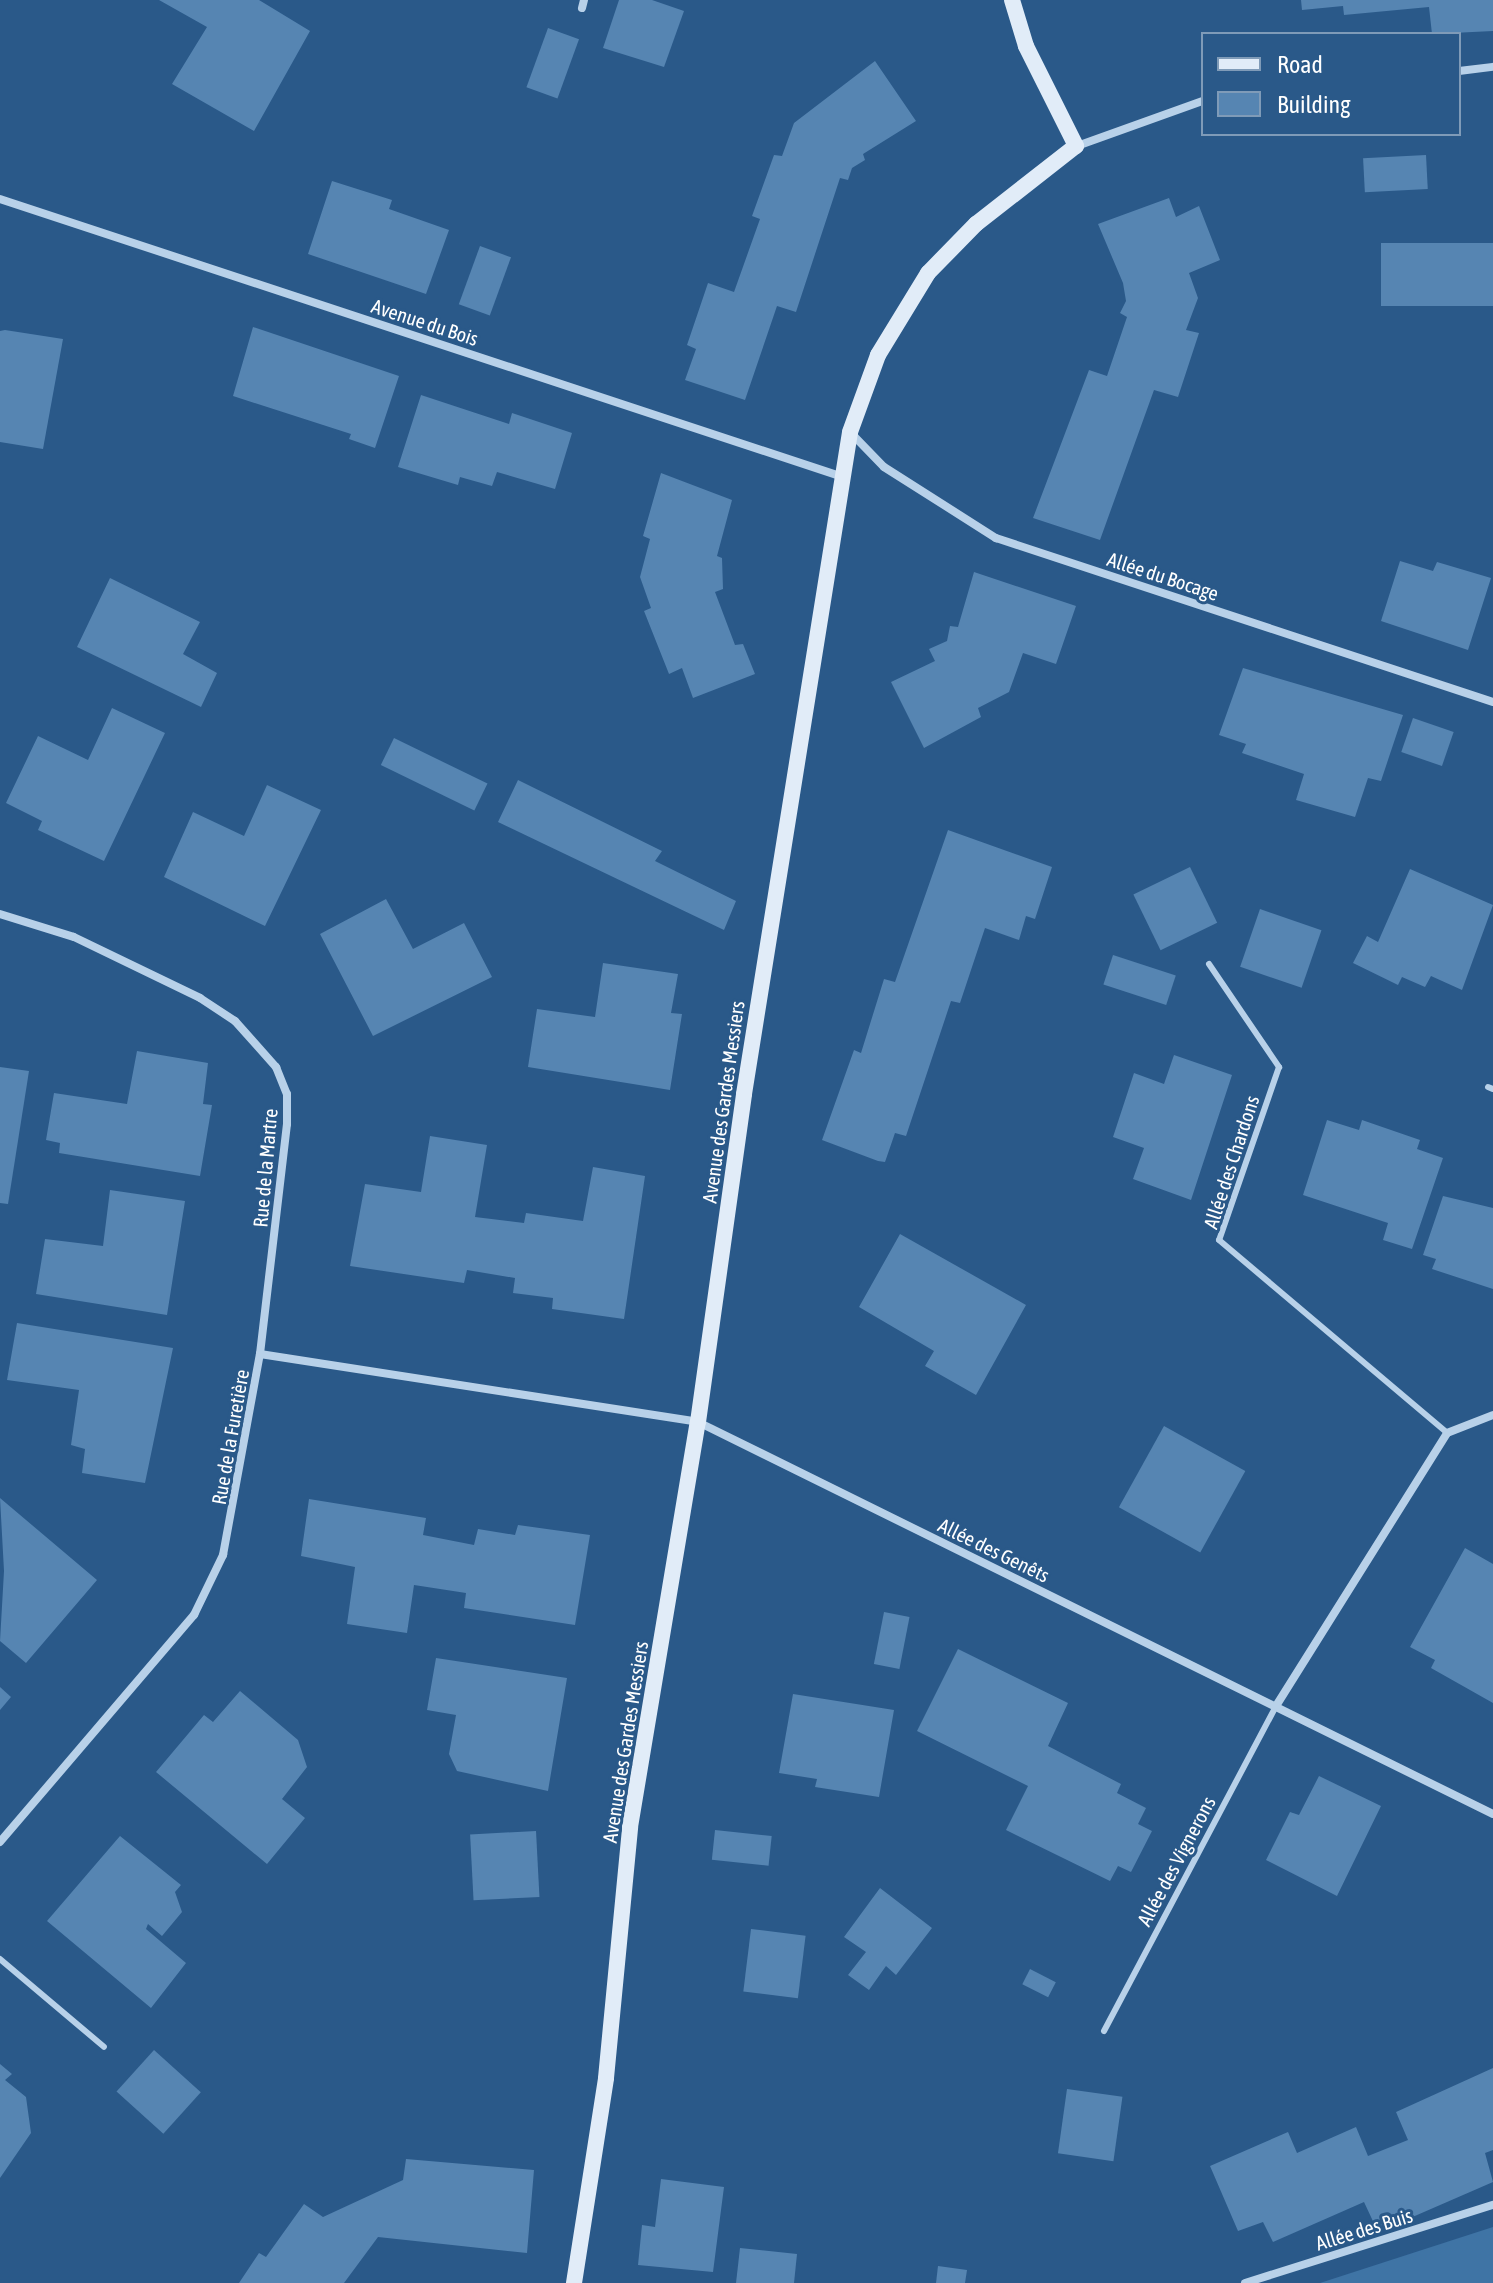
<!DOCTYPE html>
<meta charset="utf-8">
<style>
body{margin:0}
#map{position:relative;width:1493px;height:2283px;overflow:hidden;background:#2a5989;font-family:"Asap Condensed",sans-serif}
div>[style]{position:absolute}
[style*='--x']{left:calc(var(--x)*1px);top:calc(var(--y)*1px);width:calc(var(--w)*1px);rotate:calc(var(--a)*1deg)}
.green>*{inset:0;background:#3f74a5}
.building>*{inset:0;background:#5685b2;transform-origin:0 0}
.lane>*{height:6px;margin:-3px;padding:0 3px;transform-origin:3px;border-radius:3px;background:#b8d1e9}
.street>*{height:8px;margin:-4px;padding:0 4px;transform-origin:4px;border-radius:4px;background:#b8d1e9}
.secondary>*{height:16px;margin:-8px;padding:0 8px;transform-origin:8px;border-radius:8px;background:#e1ecf8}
span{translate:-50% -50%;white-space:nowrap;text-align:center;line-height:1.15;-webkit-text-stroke:6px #2a5989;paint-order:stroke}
.street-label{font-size:20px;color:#fff}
.legend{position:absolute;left:1201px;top:32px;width:260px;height:104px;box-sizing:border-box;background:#2a5989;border:2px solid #7f9bb8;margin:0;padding:10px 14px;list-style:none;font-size:24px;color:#fff}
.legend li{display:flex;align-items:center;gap:16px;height:40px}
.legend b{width:40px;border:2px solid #7f9bb8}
</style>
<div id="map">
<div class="green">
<i style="clip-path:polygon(1493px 2227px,1493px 2283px,1320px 2283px)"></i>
</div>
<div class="building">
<i style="clip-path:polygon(159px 0,259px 0,310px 31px,254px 131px,172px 84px,207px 27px)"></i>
<i style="clip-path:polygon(619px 0,652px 0,684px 11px,664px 67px,603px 48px)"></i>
<i style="clip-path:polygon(1301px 0,1493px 0,1493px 31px,1432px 34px,1429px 7px,1344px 15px,1343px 6px,1302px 10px)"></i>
<i style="left:548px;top:28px;width:33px;height:63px;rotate:20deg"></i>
<i style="clip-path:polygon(875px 61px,916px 121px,863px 154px,865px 160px,852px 168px,848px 180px,840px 178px,796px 312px,777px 306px,745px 400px,685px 380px,696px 349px,687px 345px,708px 283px,734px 292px,760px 219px,752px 216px,774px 155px,782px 156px,794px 123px)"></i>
<i style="left:1426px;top:155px;width:34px;height:63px;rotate:87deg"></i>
<i style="clip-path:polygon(332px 181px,392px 200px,389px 209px,449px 230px,426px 294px,308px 254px)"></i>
<i style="clip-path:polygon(1169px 198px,1176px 217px,1199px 206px,1220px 260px,1189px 273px,1198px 298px,1186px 330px,1199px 333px,1178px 397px,1154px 390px,1100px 540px,1033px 518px,1089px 370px,1107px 376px,1127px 317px,1120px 313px,1126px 301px,1123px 283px,1098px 224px)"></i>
<i style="left:1493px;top:243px;width:63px;height:112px;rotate:90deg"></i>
<i style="left:480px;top:246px;width:33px;height:62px;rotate:20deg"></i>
<i style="clip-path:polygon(253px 327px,399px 376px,375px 448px,349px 439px,351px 434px,233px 396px)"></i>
<i style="clip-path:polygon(5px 330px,63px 339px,43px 449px,0 442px,0 331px)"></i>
<i style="clip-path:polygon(421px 395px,509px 424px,512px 413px,572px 433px,555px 489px,497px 472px,492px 486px,460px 477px,458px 485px,398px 467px)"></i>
<i style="clip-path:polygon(661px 473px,732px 500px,717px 556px,722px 558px,723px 589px,715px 592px,735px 645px,743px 644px,755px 674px,693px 698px,682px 668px,669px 674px,644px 611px,651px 608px,640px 577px,650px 539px,643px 536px)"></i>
<i style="clip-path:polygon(1400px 561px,1433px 571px,1437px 562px,1491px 578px,1468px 650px,1381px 621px)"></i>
<i style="clip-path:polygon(974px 572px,1076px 606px,1056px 664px,1023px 653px,1009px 692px,978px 708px,981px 717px,924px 748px,891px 682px,935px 661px,929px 649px,947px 641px,950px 626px,958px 627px)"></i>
<i style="clip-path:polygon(110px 578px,200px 622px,183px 654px,217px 673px,201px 707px,77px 647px)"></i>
<i style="clip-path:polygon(1243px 668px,1403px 715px,1381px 781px,1368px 778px,1355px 817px,1296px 800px,1304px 774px,1242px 753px,1246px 744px,1219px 735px)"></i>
<i style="clip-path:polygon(112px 708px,165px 733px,104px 861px,38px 830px,42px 821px,6px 803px,38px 736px,88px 760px)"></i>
<i style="left:1413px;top:718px;width:43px;height:36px;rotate:19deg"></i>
<i style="left:394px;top:738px;width:104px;height:30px;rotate:26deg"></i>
<i style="clip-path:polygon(518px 780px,662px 851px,655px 861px,736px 901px,724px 930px,498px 822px)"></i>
<i style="clip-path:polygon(267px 785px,321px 810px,265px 926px,164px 877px,193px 812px,244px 836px)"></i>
<i style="clip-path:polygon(948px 830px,1052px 867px,1035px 919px,1026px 916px,1019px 940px,985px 928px,960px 1003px,951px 1001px,906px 1136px,895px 1133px,885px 1162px,878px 1161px,822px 1140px,854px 1050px,861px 1053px,884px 979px,895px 982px)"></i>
<i style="left:1190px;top:867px;width:62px;height:63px;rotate:64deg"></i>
<i style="clip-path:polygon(1410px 869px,1493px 905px,1462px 990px,1431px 976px,1425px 987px,1402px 977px,1398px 985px,1353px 963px,1367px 936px,1378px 942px)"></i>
<i style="clip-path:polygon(386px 899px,413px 949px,464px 923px,492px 977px,373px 1036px,320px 934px)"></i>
<i style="left:1260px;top:909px;width:65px;height:61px;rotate:19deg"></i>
<i style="left:1113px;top:955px;width:66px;height:31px;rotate:18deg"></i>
<i style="clip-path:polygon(603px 963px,678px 974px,671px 1013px,682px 1014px,670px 1090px,528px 1067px,537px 1009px,595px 1017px)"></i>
<i style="clip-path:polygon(137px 1051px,208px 1063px,203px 1104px,212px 1105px,200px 1176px,59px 1153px,60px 1143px,46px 1140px,54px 1093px,127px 1104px)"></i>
<i style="clip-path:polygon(1174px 1055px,1232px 1075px,1191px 1200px,1133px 1179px,1144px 1148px,1113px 1137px,1134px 1073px,1164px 1084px)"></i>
<i style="clip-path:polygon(0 1067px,29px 1071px,8px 1204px,0 1203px)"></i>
<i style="clip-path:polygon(1327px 1120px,1359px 1130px,1362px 1120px,1420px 1140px,1417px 1149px,1443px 1158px,1412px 1249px,1383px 1240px,1388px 1223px,1303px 1195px)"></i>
<i style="clip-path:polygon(430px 1136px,487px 1145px,475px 1217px,524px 1223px,526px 1213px,583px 1221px,593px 1167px,645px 1176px,624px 1319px,552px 1309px,553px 1298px,513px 1293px,515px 1278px,467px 1270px,464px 1283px,350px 1266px,365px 1184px,421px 1192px)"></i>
<i style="clip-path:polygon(110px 1190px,185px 1201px,167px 1315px,36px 1294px,45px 1239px,103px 1246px)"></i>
<i style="clip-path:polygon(1443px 1196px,1493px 1208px,1493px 1289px,1432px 1269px,1436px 1259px,1423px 1255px)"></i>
<i style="clip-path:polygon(900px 1234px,1026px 1305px,976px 1395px,925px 1366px,934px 1351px,859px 1307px)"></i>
<i style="clip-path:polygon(17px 1323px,173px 1348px,145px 1483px,82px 1473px,85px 1449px,71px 1445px,79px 1390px,7px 1380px)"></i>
<i style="left:1164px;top:1426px;width:93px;height:93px;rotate:29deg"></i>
<i style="clip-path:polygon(0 1498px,97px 1580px,26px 1663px,0 1641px,4px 1571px)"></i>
<i style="clip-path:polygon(309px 1499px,426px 1518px,423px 1535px,474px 1545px,478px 1529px,515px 1535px,518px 1525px,590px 1535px,575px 1625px,464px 1608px,466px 1593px,414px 1585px,407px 1633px,347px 1624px,355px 1567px,301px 1556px)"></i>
<i style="clip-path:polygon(1465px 1548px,1493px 1564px,1493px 1703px,1431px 1668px,1435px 1660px,1410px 1647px)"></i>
<i style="left:884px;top:1612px;width:26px;height:53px;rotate:11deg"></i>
<i style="clip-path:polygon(958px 1649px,1068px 1703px,1048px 1746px,1121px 1784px,1117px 1793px,1146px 1808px,1138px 1824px,1152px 1831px,1131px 1872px,1118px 1866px,1110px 1881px,1006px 1830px,1028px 1786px,917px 1731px)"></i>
<i style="clip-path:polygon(436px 1658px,567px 1678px,548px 1791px,457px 1771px,449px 1754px,456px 1715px,427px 1710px)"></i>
<i style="clip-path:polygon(0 1687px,11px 1697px,0 1710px)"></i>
<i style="clip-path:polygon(240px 1691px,298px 1740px,307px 1767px,282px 1799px,305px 1818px,267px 1864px,156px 1772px,204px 1715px,213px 1722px)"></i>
<i style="clip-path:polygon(793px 1694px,894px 1710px,879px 1797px,815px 1787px,817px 1779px,779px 1773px)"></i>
<i style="clip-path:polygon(1319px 1776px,1381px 1806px,1337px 1896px,1266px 1860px,1290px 1812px,1299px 1815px)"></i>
<i style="left:715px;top:1830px;width:57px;height:30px;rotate:6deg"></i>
<i style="left:536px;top:1831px;width:66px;height:66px;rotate:87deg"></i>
<i style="clip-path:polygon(120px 1836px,181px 1885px,175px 1892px,182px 1912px,162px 1936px,148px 1924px,146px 1929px,186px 1963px,151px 2008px,47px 1921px)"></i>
<i style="clip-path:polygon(880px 1888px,932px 1928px,896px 1975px,886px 1966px,869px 1990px,848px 1975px,866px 1952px,844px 1937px)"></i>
<i style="left:751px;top:1929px;width:55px;height:63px;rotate:7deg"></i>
<i style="left:1030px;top:1969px;width:29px;height:17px;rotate:27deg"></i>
<i style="left:154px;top:2050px;width:63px;height:56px;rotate:42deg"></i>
<i style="clip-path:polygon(0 2064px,12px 2074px,5px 2080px,26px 2097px,31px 2133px,0 2178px)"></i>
<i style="clip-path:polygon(1493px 2068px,1493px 2150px,1485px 2153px,1493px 2182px,1378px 2232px,1364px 2202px,1273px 2242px,1263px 2222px,1238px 2231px,1210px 2166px,1288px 2132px,1297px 2153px,1356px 2127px,1368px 2156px,1408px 2140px,1396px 2112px)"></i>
<i style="left:1067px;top:2089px;width:56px;height:65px;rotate:8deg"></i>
<i style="clip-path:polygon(406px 2159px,534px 2170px,527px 2253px,378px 2237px,344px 2283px,239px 2283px,259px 2253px,266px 2257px,304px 2204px,323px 2217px,403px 2180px)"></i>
<i style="clip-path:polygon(661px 2179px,724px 2187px,713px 2272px,638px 2265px,642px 2225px,655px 2227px)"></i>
<i style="clip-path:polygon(740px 2248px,797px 2254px,794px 2283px,736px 2283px)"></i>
<i style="clip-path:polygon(938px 2266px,967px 2270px,965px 2283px,936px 2283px)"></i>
</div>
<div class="lane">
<i style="--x:1209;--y:964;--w:125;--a:55.8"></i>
<i style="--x:1279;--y:1067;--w:183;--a:109.1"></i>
<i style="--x:1219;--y:1240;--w:299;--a:40.2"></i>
<i style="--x:1488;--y:1087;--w:5;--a:22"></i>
<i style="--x:0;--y:1959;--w:136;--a:40.2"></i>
<i style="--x:1104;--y:2031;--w:368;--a:-62.1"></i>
</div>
<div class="street">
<i style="--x:582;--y:8;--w:8;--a:-76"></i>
<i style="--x:1459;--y:71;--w:34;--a:-7"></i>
<i style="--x:1077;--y:146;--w:134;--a:-19.7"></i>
<i style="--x:0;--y:199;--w:884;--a:18.25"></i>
<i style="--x:851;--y:433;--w:47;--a:45.9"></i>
<i style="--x:884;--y:467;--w:133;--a:32.4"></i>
<i style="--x:996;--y:538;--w:523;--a:18.26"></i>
<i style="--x:0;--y:914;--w:77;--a:17.3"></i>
<i style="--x:74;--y:937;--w:140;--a:25.8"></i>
<i style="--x:200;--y:998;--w:42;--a:33.3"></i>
<i style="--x:235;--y:1021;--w:62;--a:48.3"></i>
<i style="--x:276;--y:1067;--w:29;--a:68"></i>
<i style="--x:287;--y:1094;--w:30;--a:90"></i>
<i style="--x:287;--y:1124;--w:232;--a:96.7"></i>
<i style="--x:1276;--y:1706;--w:322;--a:-57.9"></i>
<i style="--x:1447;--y:1433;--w:49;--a:-21.4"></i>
<i style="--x:0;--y:1842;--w:299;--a:-49.5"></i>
<i style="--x:194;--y:1615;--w:67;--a:-64.2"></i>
<i style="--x:223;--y:1555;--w:204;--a:-79.6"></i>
<i style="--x:260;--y:1354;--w:443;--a:8.8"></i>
<i style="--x:698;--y:1422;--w:886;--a:26.25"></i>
<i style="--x:1245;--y:2283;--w:260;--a:-17.5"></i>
</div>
<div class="secondary">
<i style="--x:574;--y:2283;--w:207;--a:-81.1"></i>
<i style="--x:606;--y:2078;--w:252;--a:-84.5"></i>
<i style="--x:630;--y:1827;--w:411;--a:-80.5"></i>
<i style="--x:698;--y:1422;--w:331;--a:-82"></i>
<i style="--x:744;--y:1094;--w:670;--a:-80.9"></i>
<i style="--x:850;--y:432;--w:82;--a:-70"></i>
<i style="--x:878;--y:355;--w:96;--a:-58.6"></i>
<i style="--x:928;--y:273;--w:69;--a:-45.6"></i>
<i style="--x:976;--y:224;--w:127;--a:-38"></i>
<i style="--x:1076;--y:146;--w:112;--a:-116.6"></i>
<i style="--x:1026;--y:46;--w:48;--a:-106.9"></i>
</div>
<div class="street-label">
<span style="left:425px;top:322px;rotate:18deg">Avenue du Bois</span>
<span style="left:1163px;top:576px;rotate:18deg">Allée du Bocage</span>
<span style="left:723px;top:1102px;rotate:-82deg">Avenue des Gardes Messiers</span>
<span style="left:1231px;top:1162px;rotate:-72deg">Allée des Chardons</span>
<span style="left:265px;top:1168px;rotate:-85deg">Rue de la Martre</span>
<span style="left:230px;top:1437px;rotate:-80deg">Rue de la Furetière</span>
<span style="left:994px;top:1550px;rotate:26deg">Allée des Genêts</span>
<span style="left:625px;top:1742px;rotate:-81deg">Avenue des Gardes Messiers</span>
<span style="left:1176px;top:1861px;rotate:-62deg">Allée des Vignerons</span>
<span style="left:1364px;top:2229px;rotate:-17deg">Allée des Buis</span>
</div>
<ul class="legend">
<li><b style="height:10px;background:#e1ecf8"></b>Road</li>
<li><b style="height:22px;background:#5685b2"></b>Building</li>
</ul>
</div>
